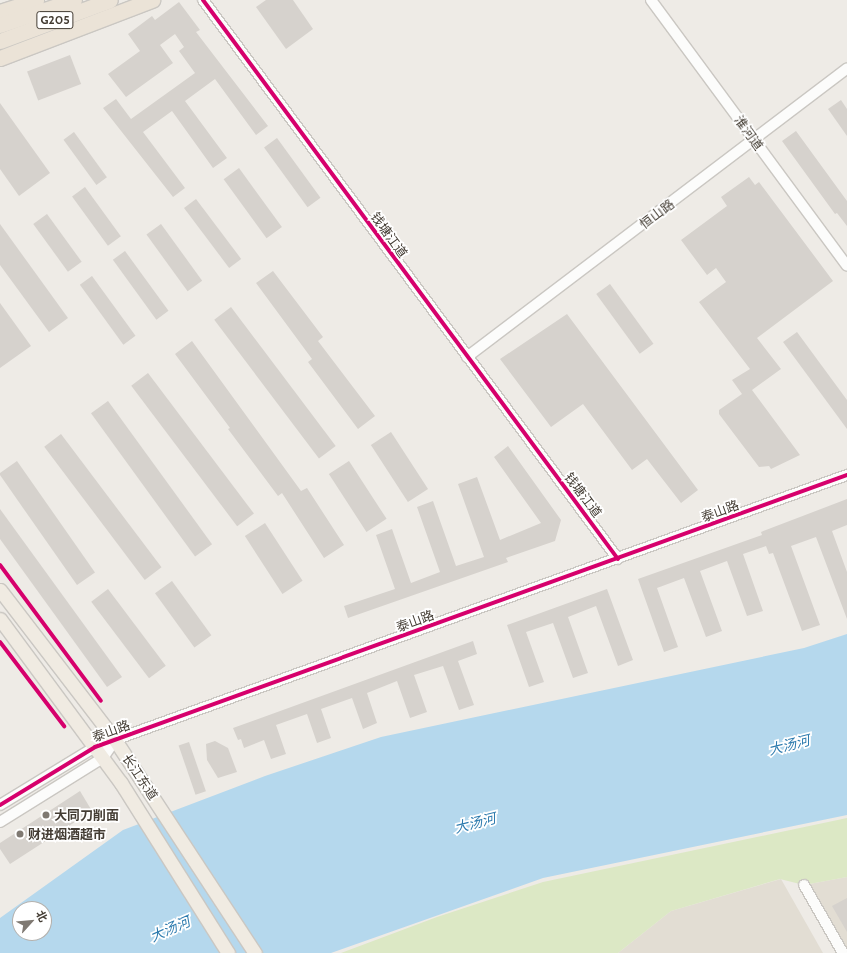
<!DOCTYPE html>
<meta charset="utf-8">
<style>
body{margin:0}
#map{position:relative;width:847px;height:953px;overflow:hidden;background:#eeebe6;font-family:Cabin,"Noto Sans SC",sans-serif}
div>[style]{position:absolute}
[style*='--x']{left:calc(var(--x)*1px);top:calc(var(--y)*1px);width:calc(var(--w)*1px);rotate:calc(var(--a)*1deg)}
.residential>*{inset:0;background:#e2ddd3}
.green>*{inset:0;background:#dce8c5}
.water>*{inset:0;background:#b5d8ed}
.building>*{inset:0;background:#d6d2cd;transform-origin:0 0}
.roads{filter:drop-shadow(1px 0 #cac7c2) drop-shadow(-1px 0 #cac7c2) drop-shadow(0 1px #cac7c2) drop-shadow(0 -1px #cac7c2)}
.minor>*{height:10px;margin:-5px;padding:0 5px;transform-origin:5px;border-radius:5px;background:#fcfcfb}
.major>*{height:13px;margin:-6.5px;padding:0 6.5px;transform-origin:6.5px;border-radius:6.5px;background:#f0ebe2}
.highway>*{height:15px;margin:-7.5px;padding:0 7.5px;transform-origin:7.5px;border-radius:7.5px;background:#ebe3d7}
.cycleway>*{height:4px;margin:-2px;padding:0 2px;transform-origin:2px;border-radius:2px;background:#d6006c}
.dots>*{width:11px;height:11px;translate:-50% -50%;box-sizing:border-box;border:2px solid #fff;border-radius:50%}
span{translate:-50% -50%;white-space:nowrap;text-align:center;line-height:1.15;-webkit-text-stroke:3.5px #fff;paint-order:stroke}
.shield-label span{padding:1px 3px;background:#fff;border:1px solid;border-radius:3px;-webkit-text-stroke-width:0}
.shield-label{font-size:12px;color:#433c33;font-weight:700}
.street-label{font-size:13px;color:#433c33}
.poi-label{font-size:13px;color:#433c33;font-weight:700}
.left{translate:0 -50%;text-align:left}
.water-label{font-size:14px;color:#2d7bae;font-style:italic}
.north{position:absolute;left:12px;top:901px;width:40px;height:40px;box-sizing:border-box;background:#fff;border:1px solid #b4b1ad;border-radius:50%;rotate:63deg;font-size:11px;font-weight:700;line-height:16px;text-align:center;color:#433c33}
.north::after{content:'';display:block;margin:auto;width:14px;height:18px;background:#7f7972;clip-path:polygon(50% 0,100% 100%,50% 72%,0 100%)}
</style>
<div id="map">
<div class="residential">
<i style="clip-path:polygon(847px 877px,847px 953px,804px 885px)"></i>
<i style="clip-path:polygon(781px 879px,823px 953px,618px 953px,671px 911px)"></i>
</div>
<div class="green">
<i style="clip-path:polygon(847px 818px,847px 877px,804px 885px,780px 879px,671px 911px,618px 953px,341px 953px,437px 917px,543px 882px)"></i>
</div>
<div class="water">
<i style="clip-path:polygon(evenodd,847px 634px,847px 815px,543px 878px,331px 953px,0 953px,0 918px,123px 830px,265px 776px,381px 737px,804px 648px,847px 634px,20px 909px,44px 909px,44px 933px,20px 933px,20px 909px)"></i>
</div>
<div class="building">
<i style="clip-path:polygon(266px 0,293px 0,313px 29px,286px 49px,256px 7px)"></i>
<i style="clip-path:polygon(179px 2px,200px 30px,196px 32px,268px 126px,256px 135px,215px 79px,185px 101px,227px 158px,213px 168px,172px 111px,143px 132px,185px 188px,173px 197px,103px 108px,116px 99px,131px 119px,195px 73px,179px 51px,184px 47px,175px 34px,160px 45px,173px 63px,126px 97px,108px 74px,140px 51px,128px 34px,152px 16px,155px 20px)"></i>
<i style="left:70px;top:55px;width:31px;height:46px;rotate:69deg"></i>
<i style="clip-path:polygon(841px 100px,847px 109px,847px 136px,828px 109px)"></i>
<i style="clip-path:polygon(0 103px,50px 173px,19px 196px,0 169px)"></i>
<i style="clip-path:polygon(796px 131px,847px 201px,847px 226px,837px 213px,835px 214px,782px 141px)"></i>
<i style="left:74px;top:132px;width:56px;height:13px;rotate:54deg"></i>
<i style="left:277px;top:138px;width:74px;height:16px;rotate:54deg"></i>
<i style="left:239px;top:168px;width:73px;height:19px;rotate:54deg"></i>
<i style="clip-path:polygon(749px 177px,755px 185px,759px 182px,833px 281px,757px 338px,781px 369px,752px 390px,800px 455px,771px 469px,769px 466px,759px 467px,719px 414px,719px 410px,742px 394px,732px 380px,750px 369px,699px 302px,726px 282px,716px 268px,707px 275px,681px 240px,727px 206px,721px 197px)"></i>
<i style="left:85px;top:187px;width:61px;height:16px;rotate:54deg"></i>
<i style="left:196px;top:199px;width:75px;height:15px;rotate:53deg"></i>
<i style="left:47px;top:214px;width:59px;height:17px;rotate:54deg"></i>
<i style="clip-path:polygon(0 224px,68px 318px,49px 332px,0 265px)"></i>
<i style="left:161px;top:224px;width:70px;height:18px;rotate:54deg"></i>
<i style="left:125px;top:251px;width:74px;height:15px;rotate:54deg"></i>
<i style="clip-path:polygon(273px 271px,323px 337px,318px 341px,375px 416px,358px 429px,308px 362px,312px 359px,256px 283px)"></i>
<i style="left:92px;top:276px;width:74px;height:15px;rotate:54deg"></i>
<i style="left:610px;top:284px;width:74px;height:17px;rotate:54deg"></i>
<i style="clip-path:polygon(0 303px,31px 346px,0 368px)"></i>
<i style="left:231px;top:307px;width:174px;height:21px;rotate:53deg"></i>
<i style="clip-path:polygon(567px 314px,698px 490px,681px 503px,647px 459px,632px 470px,583px 404px,551px 427px,500px 359px)"></i>
<i style="clip-path:polygon(797px 332px,847px 400px,847px 429px,783px 342px)"></i>
<i style="clip-path:polygon(192px 341px,301px 491px,307px 488px,344px 545px,324px 558px,282px 493px,278px 496px,228px 429px,230px 428px,175px 354px)"></i>
<i style="left:148px;top:373px;width:176px;height:21px;rotate:53deg"></i>
<i style="left:108px;top:401px;width:177px;height:21px;rotate:54deg"></i>
<i style="left:391px;top:432px;width:68px;height:24px;rotate:57deg"></i>
<i style="left:61px;top:434px;width:167px;height:21px;rotate:53deg"></i>
<i style="clip-path:polygon(508px 446px,561px 520px,555px 541px,506px 558px,508px 562px,348px 618px,344px 606px,395px 589px,376px 535px,392px 529px,411px 583px,440px 572px,417px 507px,433px 501px,456px 566px,484px 557px,458px 484px,477px 477px,500px 540px,541px 523px,494px 457px)"></i>
<i style="left:17px;top:461px;width:136px;height:22px;rotate:55deg"></i>
<i style="left:349px;top:461px;width:69px;height:24px;rotate:57deg"></i>
<i style="clip-path:polygon(847px 499px,847px 525px,832px 531px,847px 572px,847px 619px,816px 537px,791px 546px,820px 625px,802px 631px,773px 553px,769px 554px,766px 546px,743px 554px,763px 611px,747px 616px,727px 561px,700px 571px,722px 631px,706px 637px,684px 578px,657px 588px,678px 647px,664px 652px,638px 579px,762px 535px,761px 532px)"></i>
<i style="clip-path:polygon(0 509px,122px 677px,107px 687px,0 539px)"></i>
<i style="left:265px;top:523px;width:69px;height:24px;rotate:57deg"></i>
<i style="left:172px;top:581px;width:67px;height:21px;rotate:54deg"></i>
<i style="left:108px;top:589px;width:96px;height:21px;rotate:53deg"></i>
<i style="clip-path:polygon(607px 589px,633px 660px,618px 666px,596px 606px,568px 617px,588px 673px,573px 678px,553px 623px,526px 632px,544px 682px,529px 687px,507px 625px)"></i>
<i style="clip-path:polygon(473px 641px,477px 654px,458px 661px,474px 705px,459px 710px,443px 666px,414px 675px,427px 712px,410px 718px,397px 681px,367px 693px,377px 723px,363px 729px,352px 698px,321px 709px,331px 738px,317px 743px,307px 714px,276px 725px,286px 754px,271px 759px,264px 740px,244px 748px,241px 739px,238px 740px,233px 728px)"></i>
<i style="clip-path:polygon(215px 741px,228px 748px,237px 772px,218px 778px,207px 760px,206px 744px)"></i>
<i style="left:189px;top:742px;width:52px;height:11px;rotate:71deg"></i>
<i style="clip-path:polygon(80px 791px,92px 811px,10px 864px,0 849px,0 843px)"></i>
<i style="clip-path:polygon(847px 898px,847px 932px,832px 906px)"></i>
</div>
<div class="roads">
<div class="minor">
<i style="--x:203;--y:0;--w:696;--a:53.41"></i>
<i style="--x:651;--y:0;--w:330;--a:53.6"></i>
<i style="--x:467;--y:357;--w:477;--a:-37.2"></i>
<i style="--x:0;--y:805;--w:111;--a:-31.4"></i>
<i style="--x:95;--y:747;--w:800;--a:-19.89"></i>
<i style="--x:0;--y:822;--w:121;--a:-31.9"></i>
<i style="--x:103;--y:758;--w:22;--a:-56"></i>
<i style="--x:804;--y:885;--w:78;--a:60.2"></i>
</div>
<div class="major">
<i style="--x:0;--y:590;--w:189;--a:52.5"></i>
<i style="--x:115;--y:740;--w:255;--a:56.7"></i>
<i style="--x:0;--y:619;--w:204;--a:53.6"></i>
<i style="--x:121;--y:783;--w:201;--a:57.8"></i>
</div>
<div class="highway">
<i style="--x:0;--y:12;--w:38;--a:-18"></i>
<i style="--x:0;--y:25;--w:78;--a:-18.7"></i>
<i style="--x:0;--y:41;--w:117;--a:-20.4"></i>
<i style="--x:0;--y:58;--w:163;--a:-20.9"></i>
</div>
</div>
<div class="cycleway">
<i style="--x:203;--y:0;--w:696;--a:53.41"></i>
<i style="--x:0;--y:565;--w:169;--a:53.4"></i>
<i style="--x:0;--y:642;--w:106;--a:52.7"></i>
<i style="--x:0;--y:805;--w:111;--a:-31.4"></i>
<i style="--x:95;--y:747;--w:800;--a:-19.89"></i>
</div>
<div class="dots">
<i style="left:46px;top:815px;background:#7f7972"></i>
<i style="left:20px;top:834px;background:#7f7972"></i>
</div>
<div class="shield-label">
<span style="left:55px;top:20px">G205</span>
</div>
<div class="street-label">
<span style="left:749px;top:133px;rotate:54deg">淮河道</span>
<span style="left:657px;top:214px;rotate:-37deg">恒山路</span>
<span style="left:389px;top:235px;rotate:54deg">钱塘江道</span>
<span style="left:583px;top:495px;rotate:53deg">钱塘江道</span>
<span style="left:720px;top:511px;rotate:-20deg">泰山路</span>
<span style="left:415px;top:621px;rotate:-20deg">泰山路</span>
<span style="left:111px;top:731px;rotate:-20deg">泰山路</span>
<span style="left:140px;top:777px;rotate:56deg">长江东道</span>
</div>
<div class="poi-label">
<span class="left" style="left:54px;top:815px">大同刀削面</span>
<span class="left" style="left:28px;top:834px">财进烟酒超市</span>
</div>
<div class="water-label">
<span style="left:789px;top:745px;rotate:-14deg">大汤河</span>
<span style="left:475px;top:823px;rotate:-14deg">大汤河</span>
<span style="left:170px;top:929px;rotate:-24deg">大汤河</span>
</div>
<div class="north">北</div>
</div>
